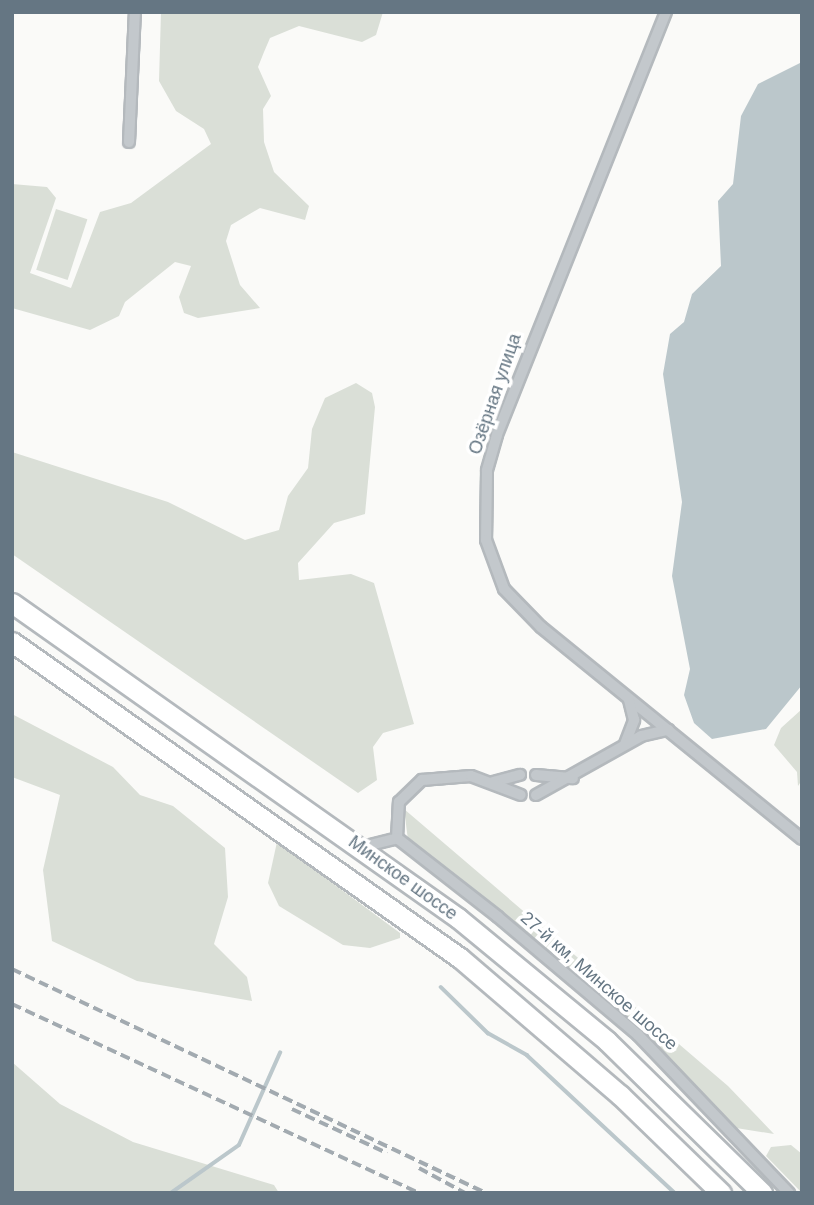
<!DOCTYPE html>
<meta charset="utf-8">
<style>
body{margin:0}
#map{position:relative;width:814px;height:1205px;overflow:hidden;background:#fafaf8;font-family:Arial,sans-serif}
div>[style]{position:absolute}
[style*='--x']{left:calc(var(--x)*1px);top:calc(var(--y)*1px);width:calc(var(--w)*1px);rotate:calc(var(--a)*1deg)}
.green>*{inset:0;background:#dadfd7;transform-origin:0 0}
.water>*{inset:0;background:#bbc7cb}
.stream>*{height:3.5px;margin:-1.75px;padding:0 1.75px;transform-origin:1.75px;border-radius:1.75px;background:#bbc7cb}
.roads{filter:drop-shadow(2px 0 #b4b9bd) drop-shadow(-2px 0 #b4b9bd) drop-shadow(0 2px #b4b9bd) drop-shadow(0 -2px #b4b9bd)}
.street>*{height:10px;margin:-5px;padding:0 5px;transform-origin:5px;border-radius:5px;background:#c3c8cc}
.highway>*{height:19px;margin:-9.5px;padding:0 9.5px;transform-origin:9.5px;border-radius:9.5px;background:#fff}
.rail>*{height:3.5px;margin-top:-1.75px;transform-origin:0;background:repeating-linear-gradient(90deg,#a2aab0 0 10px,transparent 0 15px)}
span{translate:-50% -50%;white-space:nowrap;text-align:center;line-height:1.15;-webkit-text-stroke:7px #fff;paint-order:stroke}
.street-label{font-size:18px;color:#657683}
.frame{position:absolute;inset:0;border:14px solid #657683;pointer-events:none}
</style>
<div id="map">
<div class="green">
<i style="clip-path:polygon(161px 12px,383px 12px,376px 35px,362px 42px,299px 26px,270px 38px,264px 52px,258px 67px,271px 96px,263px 109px,264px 142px,274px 172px,309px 206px,305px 220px,260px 208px,231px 225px,226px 241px,240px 285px,260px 308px,198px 318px,184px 313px,179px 297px,191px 266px,175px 262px,125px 302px,119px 316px,90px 330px,12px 308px,12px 184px,47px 187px,56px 198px,30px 273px,71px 288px,100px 212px,131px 203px,211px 144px,204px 129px,176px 111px,159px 81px)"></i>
<i style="left:56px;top:209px;width:33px;height:64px;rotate:18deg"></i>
<i style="clip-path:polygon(356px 383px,372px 393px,375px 407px,365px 514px,334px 523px,298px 563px,299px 580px,351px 574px,374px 583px,414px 724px,383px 733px,373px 747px,377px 780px,358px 793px,12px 554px,12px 452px,168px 502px,245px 540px,279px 530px,288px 496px,308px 468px,312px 429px,325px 398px)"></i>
<i style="clip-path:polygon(802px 709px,802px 780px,798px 786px,797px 772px,774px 745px,781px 728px)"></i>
<i style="clip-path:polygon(12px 714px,113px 767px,140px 795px,173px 806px,225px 848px,228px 897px,214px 944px,247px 977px,252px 1001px,137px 981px,52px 941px,43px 870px,60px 795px,12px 777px)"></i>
<i style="clip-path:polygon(404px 809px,728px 1086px,774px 1134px,736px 1128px,621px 1010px,408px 840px)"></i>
<i style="clip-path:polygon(277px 842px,400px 933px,400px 938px,370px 948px,343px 945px,279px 906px,268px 883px)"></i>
<i style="clip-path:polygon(12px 1062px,60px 1104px,133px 1142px,274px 1185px,279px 1193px,12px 1193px)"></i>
<i style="clip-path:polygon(791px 1145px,802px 1154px,802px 1193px,766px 1156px,771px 1147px)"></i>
</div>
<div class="water">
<i style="clip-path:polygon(802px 62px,802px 685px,766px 729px,712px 739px,694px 723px,684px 695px,690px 669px,672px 576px,682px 502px,663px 374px,670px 334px,684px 322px,692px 294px,721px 266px,718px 201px,733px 184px,741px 116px,758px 84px)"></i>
</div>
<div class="stream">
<i style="--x:441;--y:987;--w:66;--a:44.4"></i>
<i style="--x:488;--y:1033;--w:45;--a:29.4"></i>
<i style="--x:527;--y:1055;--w:202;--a:43"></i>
<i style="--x:171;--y:1193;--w:83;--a:-35.2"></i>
<i style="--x:239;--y:1145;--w:101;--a:-66"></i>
</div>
<div class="roads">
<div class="street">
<i style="--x:666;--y:12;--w:456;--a:111.8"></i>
<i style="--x:497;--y:435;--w:37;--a:106"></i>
<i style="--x:487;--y:471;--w:69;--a:90.8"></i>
<i style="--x:486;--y:540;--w:52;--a:69.8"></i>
<i style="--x:504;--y:589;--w:53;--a:45.8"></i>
<i style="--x:541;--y:627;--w:336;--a:39.1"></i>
<i style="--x:129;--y:142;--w:130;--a:-87.4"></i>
<i style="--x:625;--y:744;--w:26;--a:-69"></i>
<i style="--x:634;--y:720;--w:21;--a:-104"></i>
<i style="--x:536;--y:775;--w:37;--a:5"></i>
<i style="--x:493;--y:782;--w:28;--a:-15"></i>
<i style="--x:536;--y:795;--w:120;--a:-29.3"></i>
<i style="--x:641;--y:736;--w:28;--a:-13"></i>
<i style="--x:397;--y:838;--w:36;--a:-87"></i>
<i style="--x:399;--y:802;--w:32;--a:-44"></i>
<i style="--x:422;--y:780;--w:49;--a:-4.7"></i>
<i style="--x:471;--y:776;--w:53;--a:20.8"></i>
<i style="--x:362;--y:847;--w:36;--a:-14"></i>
<i style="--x:397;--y:838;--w:128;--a:38"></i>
<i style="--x:498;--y:917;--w:183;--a:40.1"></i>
<i style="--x:638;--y:1035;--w:219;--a:46.3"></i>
</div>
<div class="highway">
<i style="--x:12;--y:603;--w:546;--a:35.23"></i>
<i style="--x:458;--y:918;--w:193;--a:39.5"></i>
<i style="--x:607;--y:1041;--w:217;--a:44.4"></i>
<i style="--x:12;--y:642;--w:548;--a:35.2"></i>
<i style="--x:460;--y:958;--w:211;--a:40.6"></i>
<i style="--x:620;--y:1095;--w:141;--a:44.1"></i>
</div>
</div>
<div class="rail">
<i style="--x:12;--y:969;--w:524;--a:25.29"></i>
<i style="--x:12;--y:1004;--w:450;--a:24.9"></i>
<i style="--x:292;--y:1109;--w:105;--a:24.9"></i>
<i style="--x:419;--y:1168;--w:52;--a:28.5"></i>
</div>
<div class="street-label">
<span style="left:495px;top:394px;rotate:-71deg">Озёрная улица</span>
<span style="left:403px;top:878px;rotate:36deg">Минское шоссе</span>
<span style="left:599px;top:981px;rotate:41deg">27-й км, Минское шоссе</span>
</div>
<div class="frame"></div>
</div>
